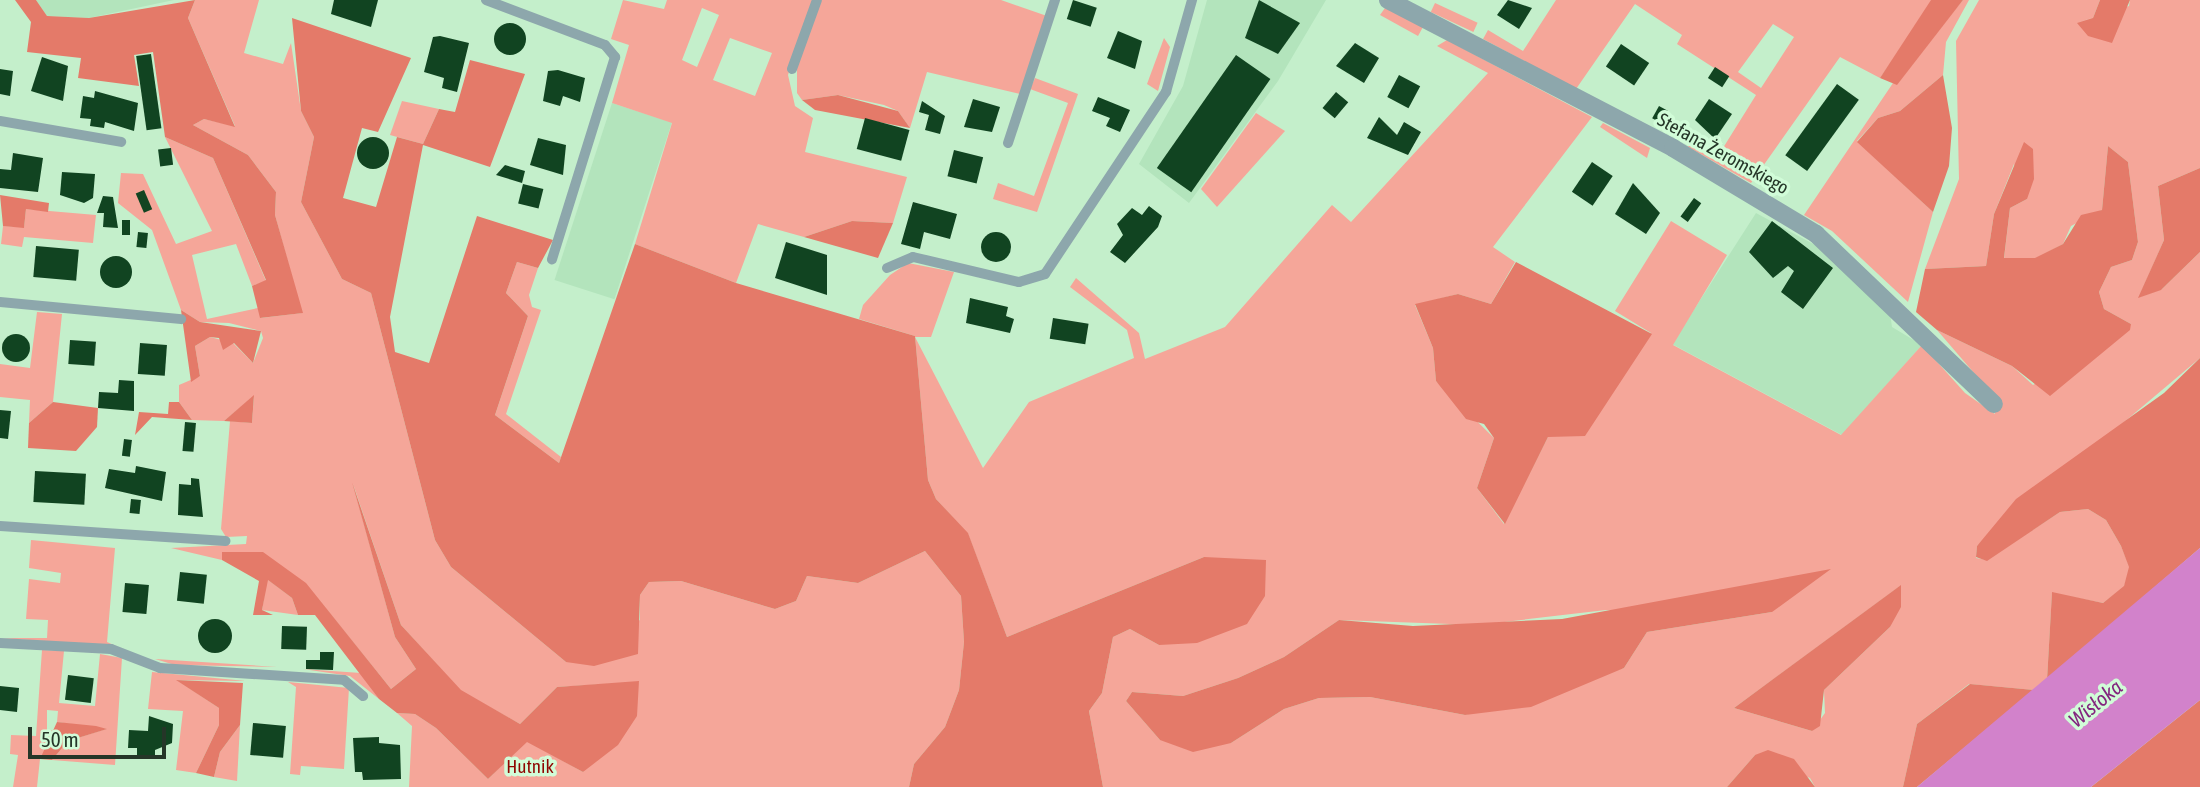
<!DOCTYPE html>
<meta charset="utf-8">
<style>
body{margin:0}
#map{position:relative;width:2200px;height:787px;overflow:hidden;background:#c4efcb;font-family:"Asap Condensed",sans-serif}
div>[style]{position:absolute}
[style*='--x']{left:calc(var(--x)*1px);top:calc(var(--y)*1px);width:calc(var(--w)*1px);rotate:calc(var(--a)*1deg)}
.built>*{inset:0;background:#b3e4bc;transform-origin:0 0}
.green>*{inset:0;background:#f5a699;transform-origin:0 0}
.forest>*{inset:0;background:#e47a69}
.water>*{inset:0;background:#d282cb}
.building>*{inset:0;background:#114421;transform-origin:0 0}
.round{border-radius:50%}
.lane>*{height:10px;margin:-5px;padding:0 5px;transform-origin:5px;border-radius:5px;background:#8da7ac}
.street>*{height:18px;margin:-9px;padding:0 9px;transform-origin:9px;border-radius:9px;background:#8da7ac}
span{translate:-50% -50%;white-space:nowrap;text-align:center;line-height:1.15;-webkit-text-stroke:7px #d1fcd8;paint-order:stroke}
.street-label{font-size:19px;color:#253628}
.park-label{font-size:19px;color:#8f0500}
.water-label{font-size:21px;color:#83247e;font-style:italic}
.scale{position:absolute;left:28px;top:727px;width:138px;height:32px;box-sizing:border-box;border:4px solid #253628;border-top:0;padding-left:9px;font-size:21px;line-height:24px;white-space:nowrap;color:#253628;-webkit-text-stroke:5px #d1fcd8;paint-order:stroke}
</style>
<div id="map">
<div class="built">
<i style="clip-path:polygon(36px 0,174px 0,89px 18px,47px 16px)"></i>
<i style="clip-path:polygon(1207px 0,1326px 0,1278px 81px,1189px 203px,1139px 164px,1183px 86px)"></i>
<i style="left:612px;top:103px;width:63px;height:186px;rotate:18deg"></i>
<i style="clip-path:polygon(1756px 213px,1828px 252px,1890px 313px,1892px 327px,1922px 345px,1842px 435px,1672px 344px)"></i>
</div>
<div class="green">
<i style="clip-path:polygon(195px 0,259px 0,244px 53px,283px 64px,291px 43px,301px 111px,314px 137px,301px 202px,342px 279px,371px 293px,435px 540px,451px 567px,566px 662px,640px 620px,640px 595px,649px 582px,681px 581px,775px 609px,796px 601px,807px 576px,858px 583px,925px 551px,961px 596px,964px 642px,959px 690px,945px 727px,914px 764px,909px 787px,409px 787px,412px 726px,397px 713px,415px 714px,436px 728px,488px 779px,527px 741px,583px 772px,639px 682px,557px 687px,520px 724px,461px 691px,401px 625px,353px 484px,395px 637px,416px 669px,391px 689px,306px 584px,222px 552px,222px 560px,171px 548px,246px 544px,247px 536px,226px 537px,221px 529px,230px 421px,252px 423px,254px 396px,224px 421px,192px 420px,179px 402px,179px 385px,200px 376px,195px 346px,210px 337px,233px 343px,253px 363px,263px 338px,261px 331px,229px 323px,200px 322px,181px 310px,152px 230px,118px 203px,121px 173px,143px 174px,176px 244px,212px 231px,165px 137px,213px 158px,266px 281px,252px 286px,236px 244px,192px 255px,207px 319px,258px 308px,261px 318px,302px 313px,275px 215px,276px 192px,248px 155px,193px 125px,204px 119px,235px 126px,188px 18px)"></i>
<i style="clip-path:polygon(evenodd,623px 0,664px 9px,667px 0,813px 0,788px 75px,795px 106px,813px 118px,805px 152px,907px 177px,893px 223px,852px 221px,804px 237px,758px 224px,736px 283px,635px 244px,672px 123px,612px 103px,629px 45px,611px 39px,623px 0,702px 8px,719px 15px,697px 67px,682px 60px,702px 8px,623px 0,730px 38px,772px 53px,755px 96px,713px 80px,730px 38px)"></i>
<i style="clip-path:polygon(821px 0,1001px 0,1047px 16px,1020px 94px,927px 72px,910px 128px,898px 111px,884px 105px,838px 95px,802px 100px,797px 93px,797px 67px)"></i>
<i style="clip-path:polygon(evenodd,1556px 0,1931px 0,1931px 5px,1880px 78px,1840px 57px,1751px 183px,1688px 147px,1691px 141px,1718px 156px,1756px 95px,1677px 44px,1682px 35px,1635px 4px,1576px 89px,1483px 39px,1488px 30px,1523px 51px,1556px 0,1773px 24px,1794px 37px,1761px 88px,1738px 72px,1773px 24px)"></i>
<i style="clip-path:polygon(1963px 0,1969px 0,1946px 42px,1943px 75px,1900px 111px,1878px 118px,1857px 141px,1933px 212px,1908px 302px,1832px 231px,1804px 215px,1893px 83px)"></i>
<i style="clip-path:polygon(evenodd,1979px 0,2100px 0,2093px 18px,2077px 23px,2129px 6px,2130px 0,2200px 0,2200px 168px,2158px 186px,2164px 240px,2139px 297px,2162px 289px,2200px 252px,2200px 358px,1977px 546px,1976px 558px,1987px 560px,2060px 512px,2088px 509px,2106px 520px,2121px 546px,2130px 568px,2124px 587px,2103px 603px,2052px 593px,2047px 680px,2034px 690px,1969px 684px,1917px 724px,1903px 787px,1815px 787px,1810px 778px,1755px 755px,1727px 787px,1103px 787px,1089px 711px,1102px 693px,1113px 637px,1130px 629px,1159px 645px,1204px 557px,1007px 637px,968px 534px,936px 499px,928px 480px,915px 336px,859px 319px,863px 305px,890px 275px,908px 263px,954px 272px,931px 337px,915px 337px,983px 468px,1029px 402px,1134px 358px,1127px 330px,1070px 287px,1076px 278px,1139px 333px,1145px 359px,1225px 327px,1332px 205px,1351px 222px,1488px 73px,1437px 46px,1447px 40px,1592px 117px,1493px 247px,1515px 262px,1491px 304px,1458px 294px,1415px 305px,1433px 348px,1436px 381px,1494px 438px,1477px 488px,1504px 524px,1548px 437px,1651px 333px,1615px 311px,1671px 221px,1727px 255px,1673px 345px,1841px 435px,1922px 345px,1965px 393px,1995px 414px,1993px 395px,1937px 330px,2012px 366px,2033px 385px,2131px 324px,2104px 309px,2099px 292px,2111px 267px,2132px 260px,2138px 242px,2128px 162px,2108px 146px,2102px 210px,2071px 226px,2063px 244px,2035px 259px,2004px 259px,2010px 208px,2027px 199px,2014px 164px,1994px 214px,1986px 266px,1925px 269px,1959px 179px,1956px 41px,1979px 0,1900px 586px,1890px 627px,1824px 690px,1825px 713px,1812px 731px,1734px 708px,1900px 586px,1979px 0,1606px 610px,1772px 612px,1647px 632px,1624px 668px,1465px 715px,1370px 697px,1319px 698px,1284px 709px,1231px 743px,1160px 740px,1126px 701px,1132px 692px,1183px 696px,1238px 678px,1284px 657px,1339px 620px,1478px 625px,1606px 610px)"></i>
<i style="left:1435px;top:3px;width:47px;height:10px;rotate:25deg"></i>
<i style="clip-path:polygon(1385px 8px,1423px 27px,1418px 36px,1380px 15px)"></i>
<i style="clip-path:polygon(1164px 38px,1170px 47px,1158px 91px,1147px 84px)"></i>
<i style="clip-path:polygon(1035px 78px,1078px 94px,1037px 212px,993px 199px,998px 183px,1034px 196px,1068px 103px,1030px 89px)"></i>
<i style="clip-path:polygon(402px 101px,439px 109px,423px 144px,390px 135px)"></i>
<i style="clip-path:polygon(1256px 113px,1285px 131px,1217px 207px,1201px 189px)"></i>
<i style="clip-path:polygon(1603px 123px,1650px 148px,1647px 158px,1600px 127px)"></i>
<i style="clip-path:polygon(26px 209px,96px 215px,93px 243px,24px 237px,22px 247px,1px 244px,3px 226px,24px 227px)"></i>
<i style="clip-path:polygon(517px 262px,538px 268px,529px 295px,532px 307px,541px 310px,506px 414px,561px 457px,559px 463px,495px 415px,528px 316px,506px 293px)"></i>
<i style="clip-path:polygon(37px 312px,62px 314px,53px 402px,29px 423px,30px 400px,0 397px,0 364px,30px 368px)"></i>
<i style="clip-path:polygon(31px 540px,115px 548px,107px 642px,116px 646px,0 638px,47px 638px,48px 620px,26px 619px,29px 579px,60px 583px,61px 573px,29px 568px)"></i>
<i style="clip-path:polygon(267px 579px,292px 598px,298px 615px,262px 610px)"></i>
<i style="clip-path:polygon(42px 650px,64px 651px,59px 703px,95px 706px,100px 654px,122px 658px,115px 765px,52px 760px,68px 741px,106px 729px,57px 722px,58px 711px,47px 710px,47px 730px,56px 731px,40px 759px,37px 787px,13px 787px,18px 755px,10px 754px,11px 735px,36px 736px)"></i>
<i style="clip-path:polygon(155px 659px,277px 667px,175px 665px)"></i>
<i style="clip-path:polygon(303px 669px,361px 673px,379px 699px,350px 676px)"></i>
<i style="clip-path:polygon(152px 672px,246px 681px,177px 680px,219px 708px,219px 725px,196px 773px,176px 770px,183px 711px,148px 709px)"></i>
<i style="clip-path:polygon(288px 682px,349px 688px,344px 769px,301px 766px,300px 775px,290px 774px,296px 687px)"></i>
<i style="clip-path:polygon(240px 725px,237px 781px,214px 777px,220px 752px)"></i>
</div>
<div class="forest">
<i style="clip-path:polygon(15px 0,36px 0,47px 16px,89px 18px,195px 0,188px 18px,235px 127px,204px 119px,193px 125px,248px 155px,276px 192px,275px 215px,303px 313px,260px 318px,252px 286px,266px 280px,213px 158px,165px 137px,153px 52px,134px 55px,139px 86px,78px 78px,81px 58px,27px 52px,31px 22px)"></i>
<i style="clip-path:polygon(1931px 0,1963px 0,1897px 85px,1880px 78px)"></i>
<i style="clip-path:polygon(2100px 0,2130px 0,2112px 43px,2088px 36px,2077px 23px,2093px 18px)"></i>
<i style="clip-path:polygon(292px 18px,411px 58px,378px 132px,362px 128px,343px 198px,376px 207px,397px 137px,423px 144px,439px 109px,455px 112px,470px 60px,525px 74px,490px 167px,423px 145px,390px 317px,395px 352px,429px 363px,477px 216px,553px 240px,538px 268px,517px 262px,506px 293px,528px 316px,495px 415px,559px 463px,635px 244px,736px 283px,915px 336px,928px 480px,936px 499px,968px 533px,1007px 637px,1204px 557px,1266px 560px,1265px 596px,1247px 624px,1197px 643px,1159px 645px,1130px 629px,1113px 637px,1102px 693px,1089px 711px,1103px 787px,909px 787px,914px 764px,945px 727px,959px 690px,964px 642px,961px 596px,925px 551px,858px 583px,807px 576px,796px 601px,775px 609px,681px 581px,649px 582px,640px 595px,638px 654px,594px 666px,566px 662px,451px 567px,435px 540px,371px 293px,342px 279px,301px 202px,314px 137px,301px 111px)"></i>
<i style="clip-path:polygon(1943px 75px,1952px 128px,1949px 166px,1933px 212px,1857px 142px,1878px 118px,1900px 111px)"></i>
<i style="clip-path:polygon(838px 95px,898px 111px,910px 128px,815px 110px,802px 100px)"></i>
<i style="clip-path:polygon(2024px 142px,2033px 149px,2034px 179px,2027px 199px,2010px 208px,2004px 258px,2035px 258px,2063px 244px,2081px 215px,2102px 210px,2108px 146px,2128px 162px,2138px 242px,2132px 260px,2111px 267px,2099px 292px,2104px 309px,2131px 324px,2130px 330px,2050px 396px,2012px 366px,1937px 330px,1916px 312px,1925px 269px,1986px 266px,1994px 214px)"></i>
<i style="clip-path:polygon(2200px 168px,2200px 252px,2161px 290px,2138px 298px,2164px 240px,2158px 186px)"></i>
<i style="clip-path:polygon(0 195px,49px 203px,48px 212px,26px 209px,24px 228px,3px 226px)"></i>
<i style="clip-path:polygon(852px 221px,893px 223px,878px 258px,804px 237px)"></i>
<i style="clip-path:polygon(1516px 262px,1652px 334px,1585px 436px,1548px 437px,1505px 524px,1477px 488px,1494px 438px,1484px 424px,1466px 419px,1436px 381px,1433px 348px,1415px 304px,1458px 294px,1491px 304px)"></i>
<i style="clip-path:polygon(181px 310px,200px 322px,261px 331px,253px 363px,234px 343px,223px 350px,219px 338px,210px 337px,195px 346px,200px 376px,191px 382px)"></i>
<i style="clip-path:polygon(2200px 358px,2200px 548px,2047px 680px,2052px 592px,2103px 603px,2124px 586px,2129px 567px,2121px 546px,2106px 520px,2088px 509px,2060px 512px,1987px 561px,1976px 557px,1977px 546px,2016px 499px,2164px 393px)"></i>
<i style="clip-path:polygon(254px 395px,252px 423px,224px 421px)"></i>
<i style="clip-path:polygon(53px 402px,98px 408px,97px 427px,76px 451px,28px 448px,29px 423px)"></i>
<i style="clip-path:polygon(169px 402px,179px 402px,192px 420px,152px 417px,135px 435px,139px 412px,168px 414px)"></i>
<i style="clip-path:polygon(352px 482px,401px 625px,461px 690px,520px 724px,557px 687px,639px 681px,637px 716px,618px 745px,583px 772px,527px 742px,488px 779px,436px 728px,415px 714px,397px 713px,379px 699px,315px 615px,298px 615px,292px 598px,268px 580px,262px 610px,273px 615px,253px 615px,259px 581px,222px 560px,222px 552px,263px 552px,306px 583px,391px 689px,416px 669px,395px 637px)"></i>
<i style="clip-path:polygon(1831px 569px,1772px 612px,1647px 632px,1624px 668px,1531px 707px,1465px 715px,1370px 697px,1319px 698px,1284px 709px,1231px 743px,1193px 752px,1160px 740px,1126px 701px,1132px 692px,1183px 696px,1238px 678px,1284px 657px,1339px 620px,1413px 626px,1562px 619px)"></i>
<i style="clip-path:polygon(1901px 585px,1901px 607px,1890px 627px,1824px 690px,1820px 726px,1812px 731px,1734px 708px)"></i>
<i style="clip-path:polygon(176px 680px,243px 683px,240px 725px,220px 752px,214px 777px,196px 773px,219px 725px,219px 708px)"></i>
<i style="clip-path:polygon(1970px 684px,2034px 690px,1917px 787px,1903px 787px,1917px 724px)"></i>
<i style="clip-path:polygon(2200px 700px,2200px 787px,2091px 787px)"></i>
<i style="clip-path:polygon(57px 722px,96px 726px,107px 729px,68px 741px,52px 760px,40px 759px)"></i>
<i style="clip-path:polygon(1768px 750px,1794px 759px,1815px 787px,1727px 787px,1755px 755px)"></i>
</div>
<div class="water">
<i style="clip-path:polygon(2200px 548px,2200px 700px,2091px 787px,1917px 787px)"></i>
</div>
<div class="building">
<i style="clip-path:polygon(334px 0,378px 0,371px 27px,331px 14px)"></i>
<i style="left:1073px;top:0;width:25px;height:20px;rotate:18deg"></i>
<i style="clip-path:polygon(1259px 0,1300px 23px,1278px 54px,1245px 38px)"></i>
<i style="clip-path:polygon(1508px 0,1532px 8px,1519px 29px,1497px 15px)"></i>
<i class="round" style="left:494px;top:23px;width:32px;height:32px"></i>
<i style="clip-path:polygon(1118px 31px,1142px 41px,1135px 69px,1107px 58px)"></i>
<i style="clip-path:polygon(440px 36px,469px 43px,457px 92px,442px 88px,444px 78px,424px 72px,433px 37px)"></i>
<i style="clip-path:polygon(1355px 43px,1379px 58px,1364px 83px,1336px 66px)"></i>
<i style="left:1621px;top:44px;width:34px;height:27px;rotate:34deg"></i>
<i style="left:151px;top:54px;width:75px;height:15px;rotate:82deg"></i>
<i style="left:1236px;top:55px;width:42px;height:138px;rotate:35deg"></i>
<i style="clip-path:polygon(42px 57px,68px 66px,63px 101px,31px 91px)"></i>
<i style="left:1715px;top:67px;width:17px;height:13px;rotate:33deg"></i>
<i style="clip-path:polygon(0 69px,13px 71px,10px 96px,0 94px)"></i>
<i style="clip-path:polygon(558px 70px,585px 78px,580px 102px,563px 96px,560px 106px,543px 101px,548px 71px)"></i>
<i style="left:1399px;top:75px;width:24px;height:25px;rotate:28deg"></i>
<i style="left:1837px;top:84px;width:27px;height:88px;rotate:36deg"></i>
<i style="clip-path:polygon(95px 91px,138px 103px,134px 131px,105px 122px,104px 128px,90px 126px,91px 119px,80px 118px,83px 96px,94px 98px)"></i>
<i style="left:1336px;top:92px;width:16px;height:21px;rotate:40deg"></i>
<i style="clip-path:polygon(1098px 97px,1130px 110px,1120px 132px,1106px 126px,1110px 118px,1092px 111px)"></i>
<i style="clip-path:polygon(973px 99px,1000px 107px,992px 132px,964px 127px)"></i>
<i style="clip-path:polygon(1709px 99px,1732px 114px,1715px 139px,1695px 120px)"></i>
<i style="clip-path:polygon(922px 101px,945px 116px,940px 134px,925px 130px,929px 115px,919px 112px)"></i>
<i style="left:1659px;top:106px;width:10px;height:14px;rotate:29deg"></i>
<i style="clip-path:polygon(1379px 117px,1397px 135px,1404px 122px,1421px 132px,1408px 155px,1367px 138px)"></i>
<i style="left:865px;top:118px;width:46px;height:32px;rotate:15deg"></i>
<i class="round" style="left:357px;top:137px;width:32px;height:32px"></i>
<i style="clip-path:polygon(538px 138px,566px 145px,563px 175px,530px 165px)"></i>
<i style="left:171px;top:148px;width:17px;height:13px;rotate:83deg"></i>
<i style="left:954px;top:150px;width:30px;height:27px;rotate:14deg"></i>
<i style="clip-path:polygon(13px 153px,43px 158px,38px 192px,0 188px,0 169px,11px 170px)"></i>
<i style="left:1592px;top:162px;width:25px;height:36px;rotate:34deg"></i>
<i style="clip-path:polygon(505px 165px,525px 171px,522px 183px,496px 175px)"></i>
<i style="clip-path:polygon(62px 172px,95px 174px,93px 198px,84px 203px,60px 195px)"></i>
<i style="clip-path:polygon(1633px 183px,1660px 213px,1646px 234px,1615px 214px)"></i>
<i style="left:523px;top:184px;width:21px;height:20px;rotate:14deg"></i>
<i style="left:144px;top:190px;width:21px;height:9px;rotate:67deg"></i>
<i style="clip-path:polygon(103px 196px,113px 197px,118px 228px,103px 227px,104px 213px,97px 213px)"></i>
<i style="left:1694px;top:198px;width:9px;height:23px;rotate:36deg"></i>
<i style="clip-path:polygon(913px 202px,957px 214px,950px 239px,924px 232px,920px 249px,901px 244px)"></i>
<i style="clip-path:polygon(1149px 206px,1162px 216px,1158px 227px,1125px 263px,1110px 252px,1123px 235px,1117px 224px,1132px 208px,1142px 215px)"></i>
<i style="left:122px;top:220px;width:8px;height:15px"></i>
<i style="clip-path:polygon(1772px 221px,1833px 268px,1803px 309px,1781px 292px,1794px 271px,1788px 266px,1773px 278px,1749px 252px)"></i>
<i style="left:138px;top:232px;width:10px;height:15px;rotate:6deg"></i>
<i class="round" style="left:981px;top:232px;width:30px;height:30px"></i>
<i style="clip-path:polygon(786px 242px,827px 255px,827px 295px,775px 278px)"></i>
<i style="left:36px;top:246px;width:43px;height:31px;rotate:5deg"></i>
<i class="round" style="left:100px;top:256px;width:32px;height:32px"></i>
<i style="clip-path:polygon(970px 298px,1008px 307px,1006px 316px,1014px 319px,1010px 333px,966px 323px)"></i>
<i style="left:1053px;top:318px;width:36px;height:21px;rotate:9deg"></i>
<i class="round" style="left:2px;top:334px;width:28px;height:28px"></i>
<i style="left:70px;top:340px;width:26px;height:24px;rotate:4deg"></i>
<i style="left:140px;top:343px;width:27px;height:31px;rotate:4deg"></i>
<i style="clip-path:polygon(119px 380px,134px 381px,134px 411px,98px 408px,99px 392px,118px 393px)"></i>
<i style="clip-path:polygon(0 410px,11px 411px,8px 439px,0 438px)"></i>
<i style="left:185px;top:422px;width:11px;height:29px;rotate:5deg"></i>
<i style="left:124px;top:439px;width:8px;height:17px;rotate:7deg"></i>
<i style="clip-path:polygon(136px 466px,166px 472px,162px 501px,105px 488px,109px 469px,135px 473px)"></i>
<i style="left:35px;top:471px;width:51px;height:31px;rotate:3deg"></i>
<i style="clip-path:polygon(191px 478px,199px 479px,203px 517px,178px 515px,179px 484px,191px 485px)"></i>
<i style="left:131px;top:499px;width:10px;height:14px;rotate:6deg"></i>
<i style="left:180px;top:572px;width:27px;height:29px;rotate:6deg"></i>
<i style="left:125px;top:583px;width:24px;height:29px;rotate:5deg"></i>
<i class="round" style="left:198px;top:619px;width:34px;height:34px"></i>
<i style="left:282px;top:626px;width:25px;height:23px;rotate:2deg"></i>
<i style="clip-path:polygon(320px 652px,334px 652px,333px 670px,306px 669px,306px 660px,320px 660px)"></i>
<i style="left:68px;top:675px;width:26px;height:25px;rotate:7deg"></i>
<i style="clip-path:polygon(0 686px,19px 688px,17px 712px,0 710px)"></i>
<i style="clip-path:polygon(149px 716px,173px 724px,172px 743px,155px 750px,155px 759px,137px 758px,137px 748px,128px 748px,129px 730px,148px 731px)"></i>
<i style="left:253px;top:723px;width:33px;height:32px;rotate:5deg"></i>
<i style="clip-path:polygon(379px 737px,379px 743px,400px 745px,401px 779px,363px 780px,362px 772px,355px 772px,353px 738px)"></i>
</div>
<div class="lane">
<i style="--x:486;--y:0;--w:127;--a:20.7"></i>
<i style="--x:605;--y:45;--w:16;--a:50"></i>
<i style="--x:615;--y:57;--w:212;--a:107.3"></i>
<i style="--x:792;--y:69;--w:73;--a:-70.1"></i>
<i style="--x:0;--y:121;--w:123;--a:9.8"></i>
<i style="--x:1008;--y:143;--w:151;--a:-71.8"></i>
<i style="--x:887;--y:268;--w:28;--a:-23"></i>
<i style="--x:913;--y:257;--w:109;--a:13.3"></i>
<i style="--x:1019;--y:282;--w:27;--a:-17"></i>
<i style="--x:1045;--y:274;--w:219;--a:-56.4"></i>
<i style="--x:1166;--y:92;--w:96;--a:-74.2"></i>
<i style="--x:0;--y:302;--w:182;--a:5.4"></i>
<i style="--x:0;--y:526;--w:226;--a:3.8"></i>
<i style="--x:0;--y:643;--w:111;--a:3.1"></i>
<i style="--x:111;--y:649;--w:53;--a:21.2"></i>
<i style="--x:160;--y:668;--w:184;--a:3.7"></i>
<i style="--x:344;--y:680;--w:25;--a:40"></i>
</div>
<div class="street">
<i style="--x:1388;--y:0;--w:321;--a:27.4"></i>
<i style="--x:1673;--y:148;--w:167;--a:31"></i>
<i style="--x:1816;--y:234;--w:246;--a:43.7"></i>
</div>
<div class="street-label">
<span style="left:1723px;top:154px;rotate:29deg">Stefana Żeromskiego</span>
</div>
<div class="park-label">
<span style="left:530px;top:767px">Hutnik</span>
</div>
<div class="water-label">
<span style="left:2095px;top:703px;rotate:-39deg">Wisłoka</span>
</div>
<div class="scale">50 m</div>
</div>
